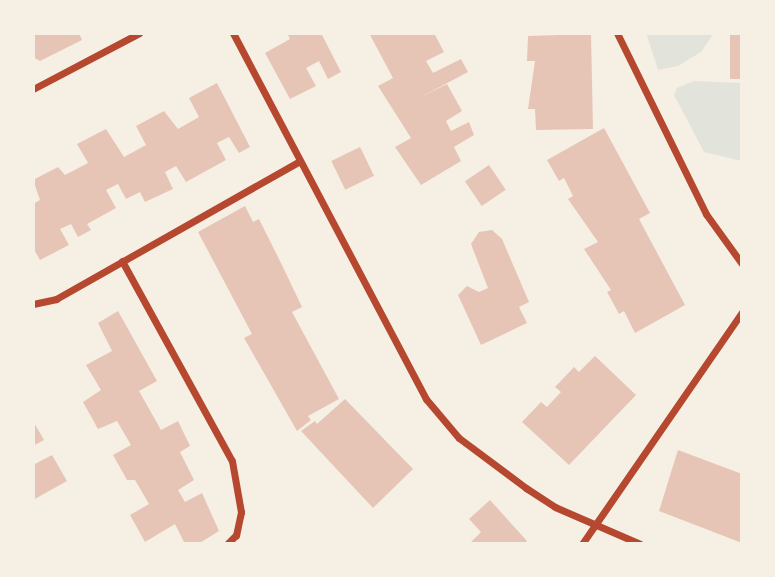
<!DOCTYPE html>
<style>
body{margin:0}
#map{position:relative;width:775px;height:577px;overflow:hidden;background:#f6efe4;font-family:Cabin,sans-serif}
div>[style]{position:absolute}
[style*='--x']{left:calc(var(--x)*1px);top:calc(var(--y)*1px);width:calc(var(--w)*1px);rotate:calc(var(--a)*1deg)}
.green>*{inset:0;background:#e2e4dc}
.building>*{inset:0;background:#e6c5b7;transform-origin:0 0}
.minor>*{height:7px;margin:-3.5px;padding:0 3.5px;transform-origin:3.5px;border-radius:3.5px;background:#b5482f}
span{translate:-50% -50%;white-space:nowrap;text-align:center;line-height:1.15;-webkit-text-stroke:6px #f6efe4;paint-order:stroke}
.frame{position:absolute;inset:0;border:35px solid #f6efe4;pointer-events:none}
</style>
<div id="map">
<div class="green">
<i style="clip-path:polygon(646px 33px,714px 33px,701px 52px,678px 66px,658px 70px)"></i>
<i style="clip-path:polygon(694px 81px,742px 83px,742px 161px,704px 152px,674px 95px,677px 88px)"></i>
</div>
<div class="building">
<i style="clip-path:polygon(33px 33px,79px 33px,82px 40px,40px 61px,33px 57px)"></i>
<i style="clip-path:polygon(287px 33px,321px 33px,341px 72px,328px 79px,319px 61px,306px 68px,316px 86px,290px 99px,265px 53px,290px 39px)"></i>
<i style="clip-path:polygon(369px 33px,434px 33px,444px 52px,426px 61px,433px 73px,461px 59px,468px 72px,419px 98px,447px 84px,462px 111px,446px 121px,451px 131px,469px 122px,474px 135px,454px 147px,461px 161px,421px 185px,395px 147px,411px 138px,378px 86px,393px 78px)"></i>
<i style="left:730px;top:33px;width:12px;height:46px"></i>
<i style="clip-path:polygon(591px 34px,593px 129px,536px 130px,535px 109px,528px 109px,535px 61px,527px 61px,528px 36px)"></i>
<i style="clip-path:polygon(217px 83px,250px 147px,239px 153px,229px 137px,217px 143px,226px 160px,186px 182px,176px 166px,165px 172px,173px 189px,145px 202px,140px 192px,126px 199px,118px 184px,106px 190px,116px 208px,87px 224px,91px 230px,78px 237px,71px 224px,60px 229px,69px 245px,40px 260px,33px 248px,33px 204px,40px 200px,33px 180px,58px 167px,65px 175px,88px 163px,77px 144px,106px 129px,124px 157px,146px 145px,136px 126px,164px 111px,178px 129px,199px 117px,189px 98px)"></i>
<i style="clip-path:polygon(604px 128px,650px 213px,639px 219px,685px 305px,635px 333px,624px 311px,619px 314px,607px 292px,611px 290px,584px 249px,598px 242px,568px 199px,573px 196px,564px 178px,559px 181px,547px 160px)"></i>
<i style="left:360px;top:147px;width:32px;height:32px;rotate:64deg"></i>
<i style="left:489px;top:165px;width:30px;height:29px;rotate:56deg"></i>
<i style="clip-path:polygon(245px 206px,253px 222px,259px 219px,281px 263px,302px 307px,292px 312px,339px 399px,308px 416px,311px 420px,297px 431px,244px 338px,252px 334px,198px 232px)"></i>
<i style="clip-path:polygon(492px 230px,502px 239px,529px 302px,519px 307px,527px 323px,481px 345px,458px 295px,467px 286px,479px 292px,488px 288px,471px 244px,479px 232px)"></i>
<i style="clip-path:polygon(118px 311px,157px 381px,139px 391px,161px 430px,178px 421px,190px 446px,180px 452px,194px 480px,178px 490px,185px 502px,202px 493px,219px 531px,198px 544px,185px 544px,175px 524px,145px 542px,130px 515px,149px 504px,135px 480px,127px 480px,113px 455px,131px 445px,117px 421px,98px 429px,83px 402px,101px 390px,86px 365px,112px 351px,98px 323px)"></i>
<i style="clip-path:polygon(595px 356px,636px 395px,569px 465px,522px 422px,541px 402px,547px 407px,561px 392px,555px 387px,574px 367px,579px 372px)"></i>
<i style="clip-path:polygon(345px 399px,413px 469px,373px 508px,301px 431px,315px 421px,317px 424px)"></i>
<i style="clip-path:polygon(33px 421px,44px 440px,33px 446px)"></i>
<i style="clip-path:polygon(678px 450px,742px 474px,742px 543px,659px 511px)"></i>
<i style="clip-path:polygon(52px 455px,67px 481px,33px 500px,33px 465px)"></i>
<i style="clip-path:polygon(490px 500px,527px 541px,524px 544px,469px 544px,481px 532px,469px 519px)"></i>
</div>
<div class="minor">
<i style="--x:233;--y:33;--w:414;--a:62.2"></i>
<i style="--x:426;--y:399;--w:51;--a:49.8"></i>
<i style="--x:459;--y:438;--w:84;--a:36.7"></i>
<i style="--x:526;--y:488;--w:35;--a:33"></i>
<i style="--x:555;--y:507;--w:93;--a:23.5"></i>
<i style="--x:617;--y:33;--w:202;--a:63.8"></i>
<i style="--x:706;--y:214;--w:62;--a:54.2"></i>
<i style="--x:33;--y:89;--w:120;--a:-27.8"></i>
<i style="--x:122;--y:261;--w:228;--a:61.2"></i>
<i style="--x:232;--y:461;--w:52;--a:80"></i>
<i style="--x:241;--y:512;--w:24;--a:102"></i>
<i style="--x:236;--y:535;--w:13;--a:135"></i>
<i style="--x:33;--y:304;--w:24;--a:-12"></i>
<i style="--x:56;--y:299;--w:278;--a:-29.5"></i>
<i style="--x:582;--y:544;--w:282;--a:-55.4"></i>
</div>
<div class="frame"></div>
</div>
